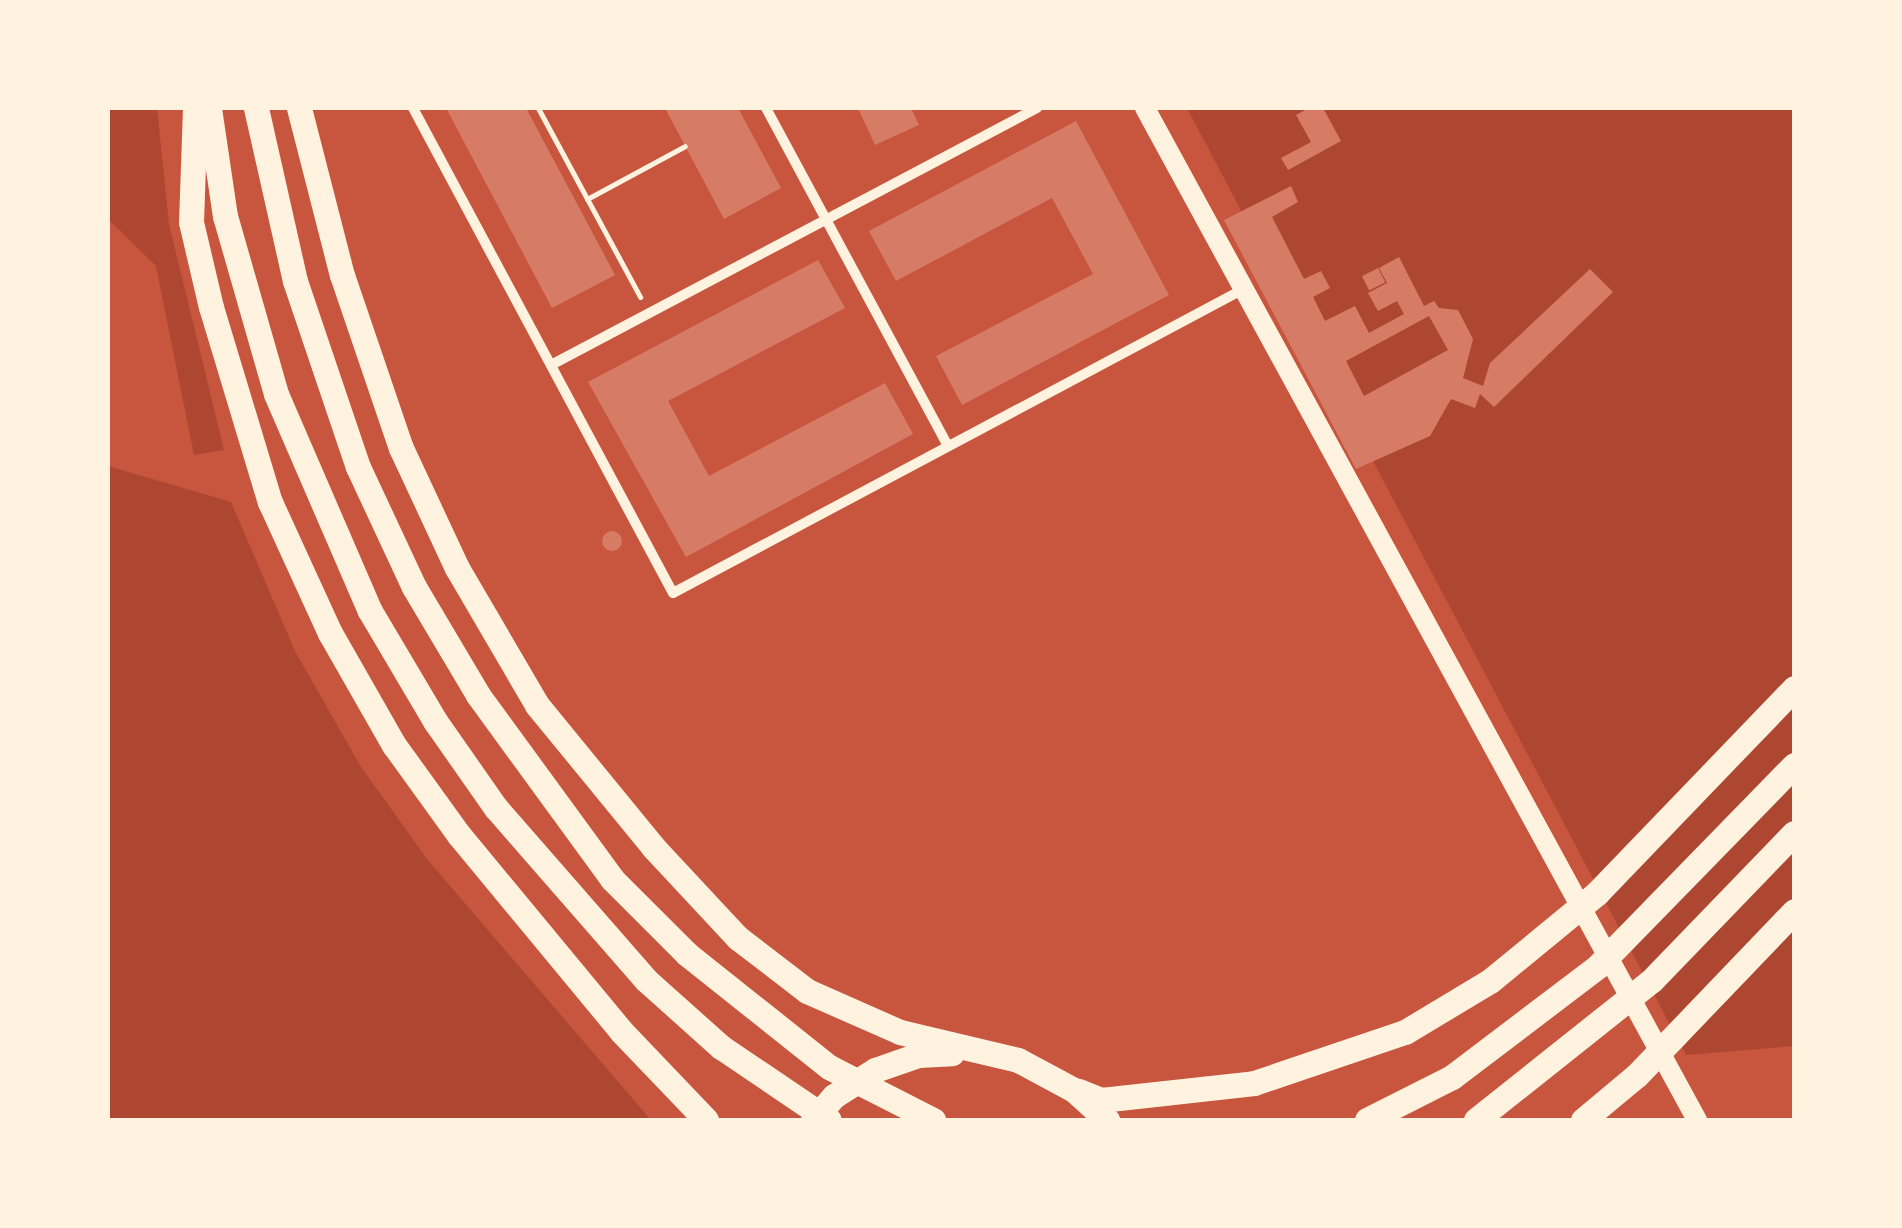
<!DOCTYPE html>
<style>
body{margin:0}
#map{position:relative;width:1902px;height:1228px;overflow:hidden;background:#c8553d;font-family:"IBM Plex Serif",serif}
div>[style]{position:absolute}
[style*='--x']{left:calc(var(--x)*1px);top:calc(var(--y)*1px);width:calc(var(--w)*1px);rotate:calc(var(--a)*1deg)}
.green>*{inset:0;background:#ae4732}
.building>*{inset:0;background:#d67c66;transform-origin:0 0}
.round{border-radius:50%}
.path>*{height:5px;margin:-2.5px;padding:0 2.5px;transform-origin:2.5px;border-radius:2.5px;background:#fff3e0}
.minor>*{height:10px;margin:-5px;padding:0 5px;transform-origin:5px;border-radius:5px;background:#fff3e0}
.secondary>*{height:20px;margin:-10px;padding:0 10px;transform-origin:10px;border-radius:10px;background:#fff3e0}
.trunk>*{height:25px;margin:-12.5px;padding:0 12.5px;transform-origin:12.5px;border-radius:12.5px;background:#fff3e0}
span{translate:-50% -50%;white-space:nowrap;text-align:center;line-height:1.15;-webkit-text-stroke:10px #fff3e0;paint-order:stroke}
.frame{position:absolute;inset:0;border:110px solid #fff3e0;pointer-events:none}
</style>
<div id="map">
<div class="green">
<i style="clip-path:polygon(108px 108px,157px 108px,169px 224px,224px 450px,194px 455px,156px 266px,108px 219px)"></i>
<i style="clip-path:polygon(1187px 108px,1794px 108px,1794px 1046px,1686px 1055px)"></i>
<i style="clip-path:polygon(108px 466px,231px 502px,295px 651px,361px 767px,427px 859px,651px 1120px,108px 1120px)"></i>
</div>
<div class="building">
<i style="clip-path:polygon(446px 108px,526px 108px,615px 275px,552px 308px)"></i>
<i style="clip-path:polygon(665px 108px,738px 108px,781px 188px,724px 219px)"></i>
<i style="clip-path:polygon(858px 108px,911px 108px,919px 125px,875px 145px)"></i>
<i style="clip-path:polygon(1309px 108px,1323px 108px,1341px 141px,1288px 170px,1281px 158px,1311px 142px,1296px 115px)"></i>
<i style="clip-path:polygon(1076px 121px,1169px 295px,962px 405px,936px 356px,1093px 274px,1072px 235px,1052px 198px,896px 281px,869px 231px)"></i>
<i style="clip-path:polygon(evenodd,1291px 186px,1298px 202px,1272px 217px,1304px 279px,1321px 271px,1330px 288px,1313px 297px,1325px 321px,1355px 306px,1369px 333px,1404px 314px,1397px 301px,1378px 311px,1368px 293px,1387px 283px,1379px 268px,1399px 257px,1424px 306px,1434px 301px,1439px 308px,1458px 310px,1473px 339px,1463px 378px,1483px 386px,1490px 363px,1590px 269px,1613px 292px,1494px 407px,1480px 394px,1475px 408px,1451px 399px,1430px 436px,1356px 469px,1224px 220px,1291px 186px,1429px 316px,1448px 350px,1364px 396px,1346px 361px,1429px 316px)"></i>
<i style="clip-path:polygon(818px 260px,845px 308px,668px 401px,709px 476px,885px 383px,913px 434px,686px 557px,588px 382px)"></i>
<i style="left:1378px;top:268px;width:16px;height:18px;rotate:63deg"></i>
<i class="round" style="left:602px;top:531px;width:20px;height:20px"></i>
</div>
<div class="path">
<i style="--x:538;--y:108;--w:215;--a:61.6"></i>
<i style="--x:587;--y:199;--w:111;--a:-28.4"></i>
</div>
<div class="minor">
<i style="--x:413;--y:108;--w:550;--a:61.81"></i>
<i style="--x:673;--y:593;--w:642;--a:-28.04"></i>
<i style="--x:766;--y:108;--w:384;--a:61.7"></i>
<i style="--x:551;--y:365;--w:550;--a:-27.87"></i>
</div>
<div class="secondary">
<i style="--x:1145;--y:108;--w:1153;--a:61.39"></i>
</div>
<div class="trunk">
<i style="--x:195;--y:108;--w:114;--a:92"></i>
<i style="--x:191;--y:222;--w:87;--a:76.8"></i>
<i style="--x:211;--y:307;--w:204;--a:73.2"></i>
<i style="--x:270;--y:502;--w:144;--a:65.4"></i>
<i style="--x:330;--y:633;--w:129;--a:60.3"></i>
<i style="--x:394;--y:745;--w:111;--a:54.2"></i>
<i style="--x:459;--y:835;--w:254;--a:50.4"></i>
<i style="--x:621;--y:1031;--w:123;--a:46.3"></i>
<i style="--x:209;--y:108;--w:109;--a:81.6"></i>
<i style="--x:225;--y:216;--w:185;--a:74"></i>
<i style="--x:276;--y:394;--w:236;--a:66.6"></i>
<i style="--x:370;--y:611;--w:128;--a:59.4"></i>
<i style="--x:435;--y:721;--w:106;--a:55"></i>
<i style="--x:496;--y:808;--w:228;--a:48.9"></i>
<i style="--x:646;--y:980;--w:101;--a:41.8"></i>
<i style="--x:721;--y:1047;--w:130;--a:34.1"></i>
<i style="--x:256;--y:108;--w:177;--a:77.3"></i>
<i style="--x:295;--y:281;--w:196;--a:71.3"></i>
<i style="--x:358;--y:467;--w:132;--a:65"></i>
<i style="--x:414;--y:587;--w:126;--a:59.3"></i>
<i style="--x:478;--y:695;--w:228;--a:53.9"></i>
<i style="--x:612;--y:879;--w:106;--a:45"></i>
<i style="--x:687;--y:954;--w:181;--a:38.5"></i>
<i style="--x:829;--y:1067;--w:117;--a:27"></i>
<i style="--x:299;--y:108;--w:172;--a:75.6"></i>
<i style="--x:342;--y:275;--w:183;--a:71.2"></i>
<i style="--x:401;--y:448;--w:132;--a:65"></i>
<i style="--x:457;--y:568;--w:159;--a:59.7"></i>
<i style="--x:537;--y:705;--w:185;--a:50.7"></i>
<i style="--x:654;--y:848;--w:123;--a:47"></i>
<i style="--x:738;--y:938;--w:87;--a:37.5"></i>
<i style="--x:807;--y:991;--w:102;--a:23.8"></i>
<i style="--x:900;--y:1032;--w:121;--a:13.3"></i>
<i style="--x:1018;--y:1060;--w:64;--a:28.2"></i>
<i style="--x:1074;--y:1090;--w:45;--a:42.3"></i>
<i style="--x:1079;--y:1091;--w:24;--a:22"></i>
<i style="--x:1101;--y:1100;--w:154;--a:-6.3"></i>
<i style="--x:1254;--y:1083;--w:159;--a:-18.7"></i>
<i style="--x:1405;--y:1032;--w:99;--a:-31"></i>
<i style="--x:1490;--y:981;--w:139;--a:-39.4"></i>
<i style="--x:1597;--y:893;--w:284;--a:-46.1"></i>
<i style="--x:813;--y:1120;--w:32;--a:-49"></i>
<i style="--x:834;--y:1096;--w:49;--a:-32.4"></i>
<i style="--x:875;--y:1070;--w:46;--a:-19.2"></i>
<i style="--x:918;--y:1055;--w:34;--a:-3"></i>
<i style="--x:1367;--y:1120;--w:95;--a:-26.8"></i>
<i style="--x:1452;--y:1077;--w:183;--a:-37.2"></i>
<i style="--x:1598;--y:966;--w:281;--a:-45.7"></i>
<i style="--x:1476;--y:1120;--w:225;--a:-38.5"></i>
<i style="--x:1652;--y:980;--w:204;--a:-46"></i>
<i style="--x:1583;--y:1120;--w:70;--a:-39.8"></i>
<i style="--x:1637;--y:1075;--w:227;--a:-46.2"></i>
</div>
<div class="frame"></div>
</div>
